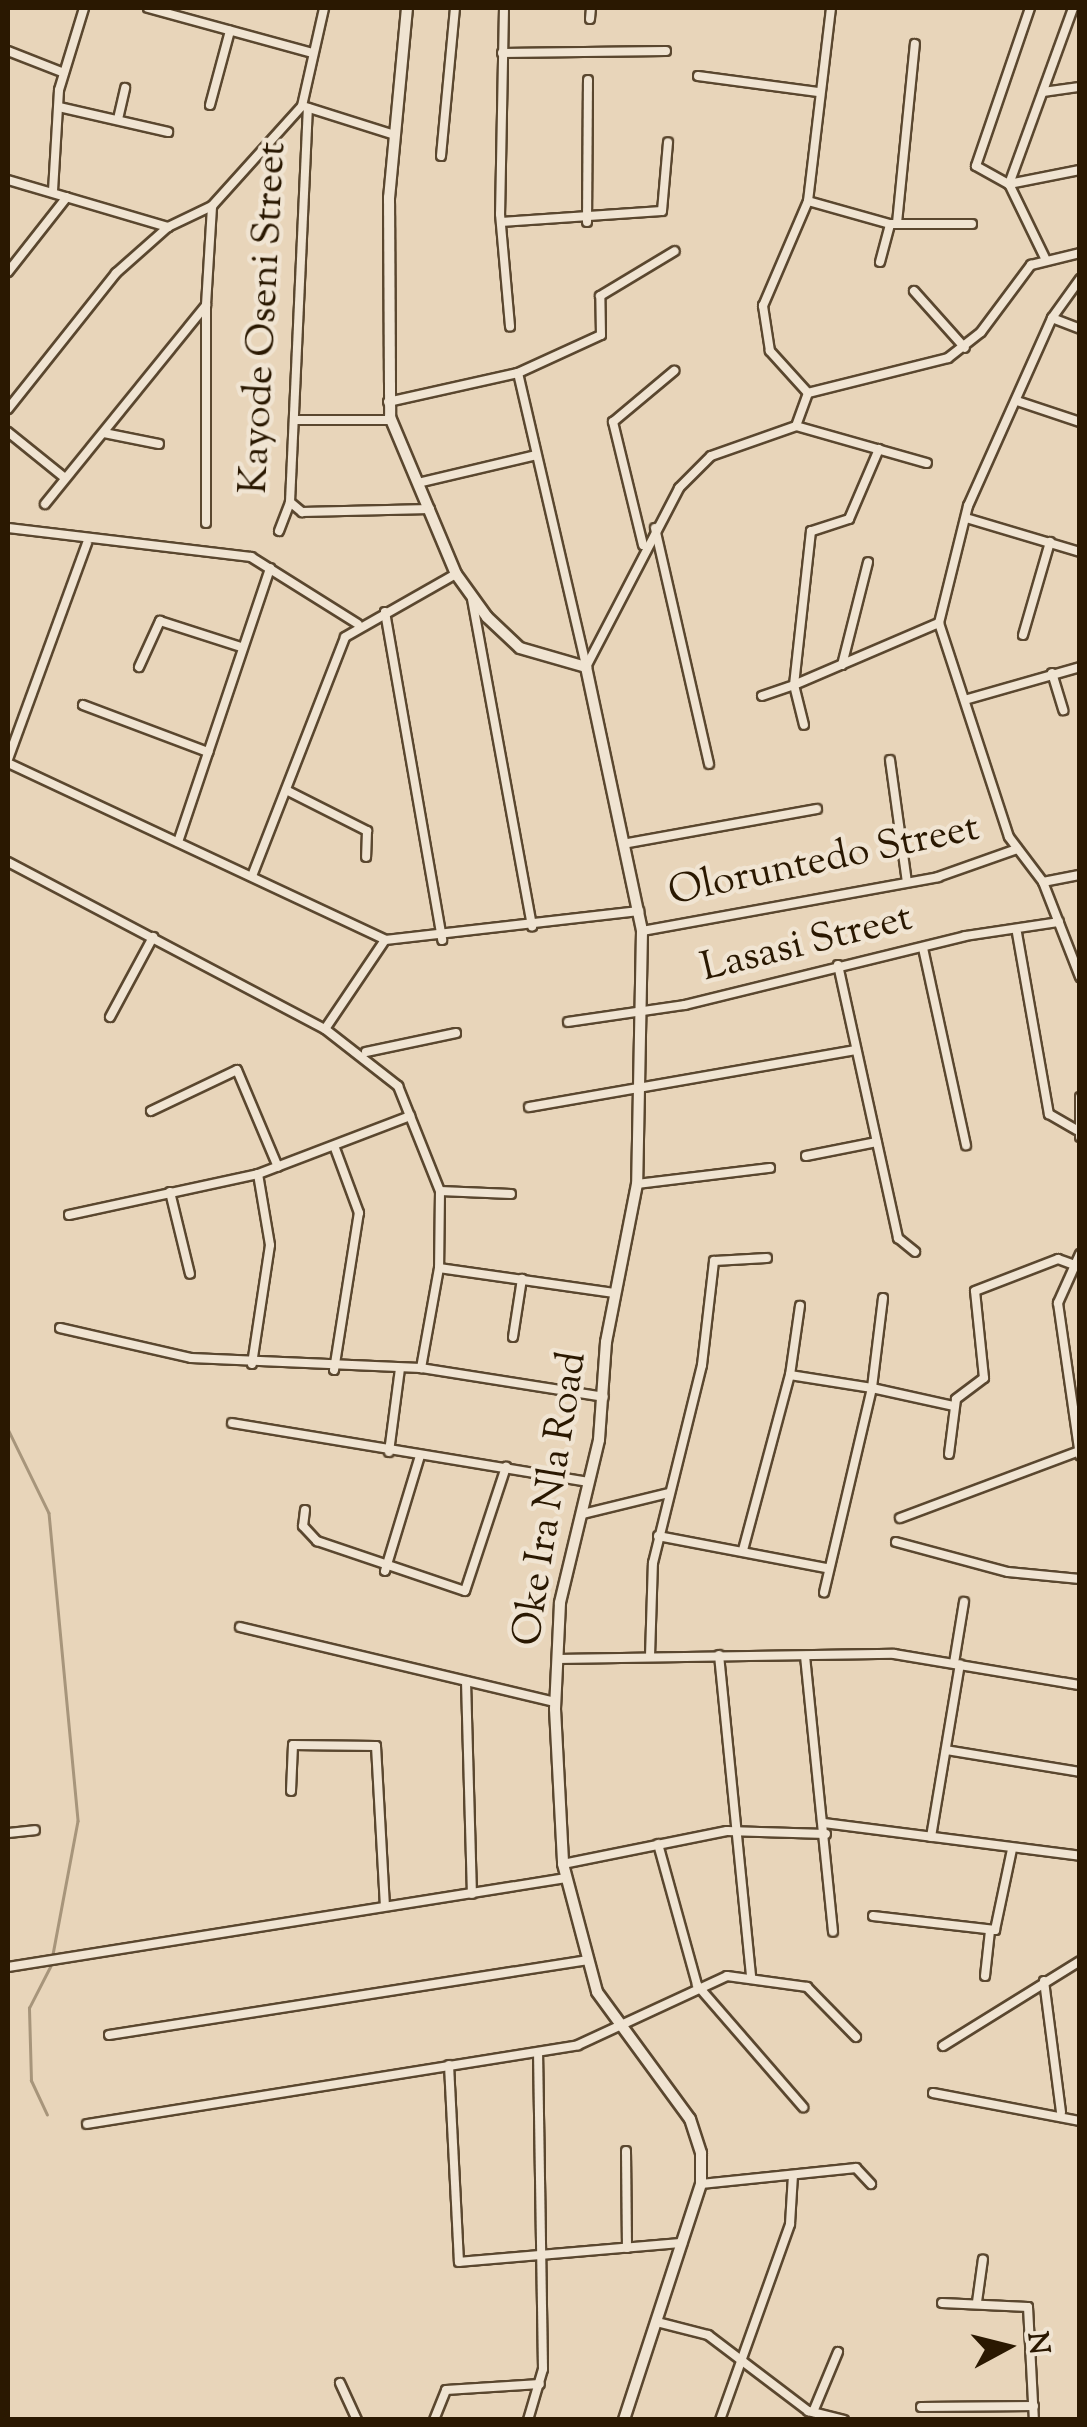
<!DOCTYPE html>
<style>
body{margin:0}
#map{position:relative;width:1087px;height:2427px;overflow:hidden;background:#e8d5ba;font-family:"Sorts Mill Goudy",serif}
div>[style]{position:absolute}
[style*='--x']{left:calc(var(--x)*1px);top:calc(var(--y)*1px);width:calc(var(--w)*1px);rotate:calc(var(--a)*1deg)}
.stream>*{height:2.5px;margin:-1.25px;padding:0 1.25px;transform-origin:1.25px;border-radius:1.25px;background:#a7957b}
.roads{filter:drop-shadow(2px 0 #5a472f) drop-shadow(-2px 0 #5a472f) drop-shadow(0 2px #5a472f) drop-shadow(0 -2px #5a472f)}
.street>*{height:8px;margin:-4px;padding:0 4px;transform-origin:4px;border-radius:4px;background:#f0e4d2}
.secondary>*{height:10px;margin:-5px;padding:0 5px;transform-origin:5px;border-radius:5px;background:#f0e4d2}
span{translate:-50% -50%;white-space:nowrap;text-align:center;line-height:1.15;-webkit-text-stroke:9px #f0e4d2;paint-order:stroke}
.street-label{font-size:40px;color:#2a1801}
.frame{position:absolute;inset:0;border:10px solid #2a1801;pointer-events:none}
.north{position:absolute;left:957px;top:2297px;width:100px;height:100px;-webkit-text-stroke:8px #f0e4d2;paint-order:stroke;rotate:83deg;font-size:28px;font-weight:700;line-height:40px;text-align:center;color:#2a1801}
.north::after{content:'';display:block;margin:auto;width:35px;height:45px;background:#2a1801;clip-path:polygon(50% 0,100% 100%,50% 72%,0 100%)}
</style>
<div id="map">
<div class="stream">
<i style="--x:8;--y:1429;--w:93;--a:64"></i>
<i style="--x:49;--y:1513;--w:309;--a:84.6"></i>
<i style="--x:78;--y:1821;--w:136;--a:100.6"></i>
<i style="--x:47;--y:2115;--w:38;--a:-115"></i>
<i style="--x:31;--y:2081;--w:73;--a:-91.6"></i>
<i style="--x:29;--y:2008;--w:51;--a:-62.9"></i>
</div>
<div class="roads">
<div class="street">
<i style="--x:148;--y:8;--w:171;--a:15.3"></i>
<i style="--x:504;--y:8;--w:206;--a:91.1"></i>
<i style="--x:500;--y:214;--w:113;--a:84.9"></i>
<i style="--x:1030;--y:8;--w:167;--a:108.9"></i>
<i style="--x:976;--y:166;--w:38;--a:29"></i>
<i style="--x:1009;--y:184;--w:72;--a:-11.2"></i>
<i style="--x:590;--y:19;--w:11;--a:-85"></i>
<i style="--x:8;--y:51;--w:60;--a:21.4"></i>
<i style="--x:502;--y:53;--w:164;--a:-0.7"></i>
<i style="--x:698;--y:76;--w:121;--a:7.6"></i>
<i style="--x:1043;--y:92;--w:37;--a:-8"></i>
<i style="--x:210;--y:105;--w:77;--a:-74.9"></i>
<i style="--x:59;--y:107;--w:112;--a:12.9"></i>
<i style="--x:306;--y:107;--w:93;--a:17.5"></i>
<i style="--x:118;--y:119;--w:32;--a:-77"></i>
<i style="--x:441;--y:156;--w:149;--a:-84.6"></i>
<i style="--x:8;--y:180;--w:167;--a:16.4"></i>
<i style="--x:53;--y:191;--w:101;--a:-86.6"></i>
<i style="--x:59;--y:90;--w:86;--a:-73"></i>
<i style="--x:808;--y:201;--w:85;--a:15.7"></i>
<i style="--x:890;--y:224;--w:82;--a:0"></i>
<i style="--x:501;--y:222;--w:161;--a:-3.9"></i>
<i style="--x:662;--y:211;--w:69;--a:-85"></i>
<i style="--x:587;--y:222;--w:142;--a:-89.6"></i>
<i style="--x:897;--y:223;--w:180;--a:-84.3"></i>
<i style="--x:168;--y:227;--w:49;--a:-25.5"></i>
<i style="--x:212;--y:206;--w:135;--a:-48"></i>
<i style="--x:302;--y:106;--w:100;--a:-77.3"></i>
<i style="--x:1045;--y:258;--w:82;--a:-115.9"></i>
<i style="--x:1009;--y:184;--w:187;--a:-70"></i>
<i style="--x:880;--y:262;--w:39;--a:-75"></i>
<i style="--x:8;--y:272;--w:95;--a:-51.8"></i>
<i style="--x:914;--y:291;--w:76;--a:48.2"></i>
<i style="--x:1052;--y:318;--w:30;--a:21"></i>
<i style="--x:518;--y:373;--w:301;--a:76.9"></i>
<i style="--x:808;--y:393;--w:57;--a:-132.1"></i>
<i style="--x:770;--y:351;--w:46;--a:-98.8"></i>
<i style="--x:763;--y:306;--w:114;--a:-66.8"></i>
<i style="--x:808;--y:201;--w:194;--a:-83.2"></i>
<i style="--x:808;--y:393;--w:144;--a:-14"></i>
<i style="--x:948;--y:358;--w:42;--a:-38.2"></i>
<i style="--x:981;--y:332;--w:84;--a:-53.3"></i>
<i style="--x:1031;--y:265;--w:50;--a:-13.8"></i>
<i style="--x:1017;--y:401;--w:66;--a:18.4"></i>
<i style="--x:388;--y:402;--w:133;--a:-12.6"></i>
<i style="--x:518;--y:373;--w:91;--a:-24.6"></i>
<i style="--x:601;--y:335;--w:39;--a:-91"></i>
<i style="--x:600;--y:296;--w:87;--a:-31"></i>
<i style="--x:8;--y:409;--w:174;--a:-51.5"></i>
<i style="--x:116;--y:273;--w:69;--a:-41.5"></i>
<i style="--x:294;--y:420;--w:97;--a:0"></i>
<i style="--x:796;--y:426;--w:136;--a:15.8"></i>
<i style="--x:8;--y:432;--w:73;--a:38.9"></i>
<i style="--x:104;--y:433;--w:56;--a:11.3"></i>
<i style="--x:879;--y:449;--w:76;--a:113.2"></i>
<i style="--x:849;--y:519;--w:40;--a:162"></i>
<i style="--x:811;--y:531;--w:155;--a:96.3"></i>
<i style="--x:794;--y:685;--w:158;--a:-23.2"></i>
<i style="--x:418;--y:483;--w:121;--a:-13.3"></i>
<i style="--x:290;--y:502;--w:16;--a:40"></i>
<i style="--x:302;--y:512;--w:128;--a:-1.3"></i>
<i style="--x:45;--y:504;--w:256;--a:-51"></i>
<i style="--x:206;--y:305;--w:99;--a:-86.5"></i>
<i style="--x:966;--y:518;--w:119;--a:16.6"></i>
<i style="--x:206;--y:523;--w:218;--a:-90"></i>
<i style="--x:8;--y:528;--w:245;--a:6.8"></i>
<i style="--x:251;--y:557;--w:126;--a:32.1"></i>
<i style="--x:655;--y:528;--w:242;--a:77.1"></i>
<i style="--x:279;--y:531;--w:31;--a:-69"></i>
<i style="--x:290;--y:502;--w:394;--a:-87.4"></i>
<i style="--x:643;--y:545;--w:127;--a:-103.7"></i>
<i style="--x:613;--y:422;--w:80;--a:-39.9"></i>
<i style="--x:472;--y:599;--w:333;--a:79.6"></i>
<i style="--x:385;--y:612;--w:333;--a:80.1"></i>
<i style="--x:939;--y:623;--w:225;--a:71.9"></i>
<i style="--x:1009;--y:837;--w:56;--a:52.9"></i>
<i style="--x:1043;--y:882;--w:102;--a:68.7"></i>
<i style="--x:939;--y:623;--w:121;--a:-76.1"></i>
<i style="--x:968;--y:506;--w:206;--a:-65.9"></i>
<i style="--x:1052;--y:318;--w:48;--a:-54.3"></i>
<i style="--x:1023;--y:635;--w:97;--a:-73.8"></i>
<i style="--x:842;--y:665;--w:106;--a:-75.8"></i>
<i style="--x:139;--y:667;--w:51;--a:-65.5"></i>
<i style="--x:160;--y:621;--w:85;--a:17.8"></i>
<i style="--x:586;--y:667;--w:202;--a:-62.5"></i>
<i style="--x:679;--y:488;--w:45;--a:-45"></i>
<i style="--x:711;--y:456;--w:90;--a:-19.4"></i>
<i style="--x:796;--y:426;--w:35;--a:-70"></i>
<i style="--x:1052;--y:673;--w:39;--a:73"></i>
<i style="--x:762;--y:696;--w:34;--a:-19"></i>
<i style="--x:794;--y:685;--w:41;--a:76"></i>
<i style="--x:968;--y:699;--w:116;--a:-15.9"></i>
<i style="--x:83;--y:705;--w:134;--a:20.6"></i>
<i style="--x:8;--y:759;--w:230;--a:-69.9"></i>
<i style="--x:890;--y:760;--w:123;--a:82.1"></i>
<i style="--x:8;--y:763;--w:416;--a:25.1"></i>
<i style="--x:385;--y:940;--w:256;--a:-6.5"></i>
<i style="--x:286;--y:790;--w:91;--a:26.8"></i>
<i style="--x:367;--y:831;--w:26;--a:92"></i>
<i style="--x:178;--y:842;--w:289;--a:-71.4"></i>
<i style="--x:628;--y:843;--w:192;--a:-10.2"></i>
<i style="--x:8;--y:862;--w:358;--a:27.8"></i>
<i style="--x:325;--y:1029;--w:93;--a:38"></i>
<i style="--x:398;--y:1086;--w:113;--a:68.2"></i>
<i style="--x:440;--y:1191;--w:77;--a:90.7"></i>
<i style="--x:439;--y:1268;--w:102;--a:100.2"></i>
<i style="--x:252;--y:876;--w:256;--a:-68.7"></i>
<i style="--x:345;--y:637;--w:128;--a:-29.6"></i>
<i style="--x:1043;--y:882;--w:38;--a:-11"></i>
<i style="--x:642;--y:931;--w:301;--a:-10.3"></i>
<i style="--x:938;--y:877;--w:84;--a:-19.5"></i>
<i style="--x:1017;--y:933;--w:184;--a:80"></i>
<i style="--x:1049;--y:1114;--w:32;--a:30"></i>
<i style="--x:923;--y:948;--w:202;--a:77.7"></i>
<i style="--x:838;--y:965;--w:280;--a:77.6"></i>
<i style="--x:898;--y:1238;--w:22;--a:39"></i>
<i style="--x:110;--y:1017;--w:91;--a:-61.7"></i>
<i style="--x:568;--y:1022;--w:118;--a:-8.3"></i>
<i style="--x:685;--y:1005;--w:288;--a:-13.8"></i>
<i style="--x:965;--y:936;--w:95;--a:-8.5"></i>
<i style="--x:325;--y:1029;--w:107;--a:-56"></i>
<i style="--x:366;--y:1052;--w:92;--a:-11.9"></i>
<i style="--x:1080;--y:1097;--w:40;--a:90"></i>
<i style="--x:529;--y:1107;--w:332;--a:-9.9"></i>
<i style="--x:151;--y:1111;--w:95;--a:-25.5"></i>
<i style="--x:237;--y:1070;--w:105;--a:67.1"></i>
<i style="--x:806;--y:1156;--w:72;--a:-11.2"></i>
<i style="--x:637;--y:1184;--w:134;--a:-6.9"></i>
<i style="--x:440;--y:1191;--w:71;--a:2.4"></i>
<i style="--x:170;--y:1192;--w:84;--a:76.3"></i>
<i style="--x:69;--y:1215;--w:193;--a:-12.2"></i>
<i style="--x:258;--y:1174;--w:163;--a:-20.9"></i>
<i style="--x:1080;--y:1254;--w:54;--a:114.2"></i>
<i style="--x:1058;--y:1303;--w:154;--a:81.8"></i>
<i style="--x:439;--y:1268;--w:177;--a:8.1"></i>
<i style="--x:883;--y:1298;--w:91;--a:97"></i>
<i style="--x:872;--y:1388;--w:83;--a:12.5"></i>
<i style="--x:60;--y:1328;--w:134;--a:12.9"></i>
<i style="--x:191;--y:1358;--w:230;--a:2.5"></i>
<i style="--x:421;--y:1368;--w:185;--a:9"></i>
<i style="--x:513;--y:1337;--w:59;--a:-81.2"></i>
<i style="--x:252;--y:1364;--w:120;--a:-81.4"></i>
<i style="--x:270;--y:1245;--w:72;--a:-99.6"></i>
<i style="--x:334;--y:1370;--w:159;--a:-81"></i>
<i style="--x:359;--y:1213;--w:69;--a:-110.3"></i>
<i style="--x:790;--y:1375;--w:70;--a:-81.8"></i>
<i style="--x:232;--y:1423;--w:362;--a:9.4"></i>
<i style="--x:389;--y:1452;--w:84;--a:-82.5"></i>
<i style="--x:949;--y:1454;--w:55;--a:-82.7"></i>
<i style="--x:956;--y:1399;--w:35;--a:-37"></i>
<i style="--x:984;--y:1378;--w:87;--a:-95.9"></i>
<i style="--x:975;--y:1291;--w:89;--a:-21.1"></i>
<i style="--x:1058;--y:1259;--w:15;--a:20"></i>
<i style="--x:305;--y:1510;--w:16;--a:97"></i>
<i style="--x:303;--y:1526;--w:21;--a:47"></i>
<i style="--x:317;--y:1541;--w:156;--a:18.7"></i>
<i style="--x:465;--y:1591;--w:131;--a:-71.7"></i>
<i style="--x:583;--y:1514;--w:89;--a:-13.7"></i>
<i style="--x:900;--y:1518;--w:191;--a:-20.5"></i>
<i style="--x:658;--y:1536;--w:171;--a:10.8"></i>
<i style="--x:896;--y:1542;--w:116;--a:15"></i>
<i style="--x:1008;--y:1572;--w:72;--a:5.6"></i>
<i style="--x:743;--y:1550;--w:181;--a:-75"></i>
<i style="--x:790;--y:1375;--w:83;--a:9"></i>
<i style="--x:872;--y:1388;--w:210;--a:103.2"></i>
<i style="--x:385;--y:1571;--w:120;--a:-73.1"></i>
<i style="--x:240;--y:1627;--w:324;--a:13.4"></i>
<i style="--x:719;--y:1655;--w:324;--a:84.3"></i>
<i style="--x:650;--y:1656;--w:93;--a:-88.2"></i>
<i style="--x:653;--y:1563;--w:204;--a:-76.1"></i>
<i style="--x:702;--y:1365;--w:105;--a:-83.4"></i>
<i style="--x:714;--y:1261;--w:53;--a:-3.2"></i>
<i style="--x:805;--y:1656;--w:277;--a:84.2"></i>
<i style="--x:557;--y:1659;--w:337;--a:-0.9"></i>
<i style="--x:894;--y:1654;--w:189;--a:9.5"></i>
<i style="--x:954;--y:1663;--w:62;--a:-80.7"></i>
<i style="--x:466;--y:1681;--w:213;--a:88.4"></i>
<i style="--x:946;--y:1750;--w:136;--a:9.3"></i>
<i style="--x:291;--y:1791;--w:46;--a:-87.5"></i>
<i style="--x:293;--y:1745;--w:83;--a:0.7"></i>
<i style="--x:376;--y:1746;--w:160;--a:86.8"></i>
<i style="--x:824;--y:1823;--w:258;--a:7.3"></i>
<i style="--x:8;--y:1833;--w:27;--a:-6"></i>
<i style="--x:931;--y:1837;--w:175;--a:-80.5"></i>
<i style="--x:658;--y:1844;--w:146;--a:74.5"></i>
<i style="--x:697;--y:1985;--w:162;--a:49"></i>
<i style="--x:563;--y:1864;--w:167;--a:-11.4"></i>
<i style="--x:727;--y:1831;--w:99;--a:1.7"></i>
<i style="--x:873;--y:1916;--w:123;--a:6.5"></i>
<i style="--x:995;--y:1930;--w:83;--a:-78.1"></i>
<i style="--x:8;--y:1967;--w:565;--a:-9.06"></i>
<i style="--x:985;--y:1976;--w:45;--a:-83.7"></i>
<i style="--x:1044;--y:1981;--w:132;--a:82.6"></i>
<i style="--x:109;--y:2035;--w:485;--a:-8.9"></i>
<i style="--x:943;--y:2046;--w:161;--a:-31.8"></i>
<i style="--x:449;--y:2065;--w:197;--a:87.1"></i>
<i style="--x:459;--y:2262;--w:224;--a:-4.9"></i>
<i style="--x:933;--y:2093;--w:150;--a:10.8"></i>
<i style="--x:87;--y:2124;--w:497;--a:-9.1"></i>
<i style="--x:578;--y:2045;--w:164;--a:-24.8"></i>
<i style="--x:727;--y:1976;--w:81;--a:7.8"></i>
<i style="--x:807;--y:1987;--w:70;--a:45.6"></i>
<i style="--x:626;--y:2151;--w:97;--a:89.4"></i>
<i style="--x:701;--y:2184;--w:156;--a:-5.9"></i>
<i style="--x:856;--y:2168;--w:22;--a:47"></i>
<i style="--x:977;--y:2302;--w:43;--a:-82.1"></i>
<i style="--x:942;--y:2303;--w:86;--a:2.7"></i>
<i style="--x:1028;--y:2307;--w:113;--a:87"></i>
<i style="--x:657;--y:2322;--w:53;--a:14.3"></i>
<i style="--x:708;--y:2335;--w:126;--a:37.2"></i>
<i style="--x:808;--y:2411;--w:37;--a:14"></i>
<i style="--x:340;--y:2383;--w:41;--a:65.3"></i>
<i style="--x:921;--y:2407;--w:113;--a:-0.5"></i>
<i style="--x:813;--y:2412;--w:65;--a:-67.4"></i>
<i style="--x:434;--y:2420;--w:32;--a:-68"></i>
<i style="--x:446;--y:2390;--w:94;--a:-3.7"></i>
<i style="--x:528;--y:2420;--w:53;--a:-73.6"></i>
<i style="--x:543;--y:2369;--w:315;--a:-90.9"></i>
<i style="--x:720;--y:2420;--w:208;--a:-70.3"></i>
<i style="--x:790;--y:2224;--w:49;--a:-86.5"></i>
</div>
<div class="secondary">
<i style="--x:407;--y:8;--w:190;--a:95.4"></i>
<i style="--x:389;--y:197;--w:220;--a:89.7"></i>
<i style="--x:390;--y:417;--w:170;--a:67.2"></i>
<i style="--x:456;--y:574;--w:53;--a:54.2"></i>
<i style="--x:487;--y:617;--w:45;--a:43.2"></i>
<i style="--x:520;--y:648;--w:69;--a:16.1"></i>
<i style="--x:586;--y:667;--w:270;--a:78"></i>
<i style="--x:642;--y:931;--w:253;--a:91.1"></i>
<i style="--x:637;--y:1184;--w:161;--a:101.1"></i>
<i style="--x:606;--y:1342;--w:98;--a:94.1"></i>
<i style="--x:599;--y:1440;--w:168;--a:103.5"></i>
<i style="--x:560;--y:1603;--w:106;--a:92.7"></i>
<i style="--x:555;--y:1709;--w:155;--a:87"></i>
<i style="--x:563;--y:1864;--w:132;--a:75.1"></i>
<i style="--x:597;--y:1992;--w:157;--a:53.8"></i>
<i style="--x:690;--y:2119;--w:36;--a:72"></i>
<i style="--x:701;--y:2153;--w:31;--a:90"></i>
<i style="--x:701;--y:2184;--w:248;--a:108.1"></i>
</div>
</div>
<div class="street-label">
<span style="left:265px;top:318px;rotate:-87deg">Kayode Oseni Street</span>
<span style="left:824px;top:862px;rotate:-12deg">Oloruntedo Street</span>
<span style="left:807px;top:945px;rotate:-14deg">Lasasi Street</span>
<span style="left:552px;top:1499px;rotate:-81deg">Oke Ira Nla Road</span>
</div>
<div class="frame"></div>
<div class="north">N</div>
</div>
